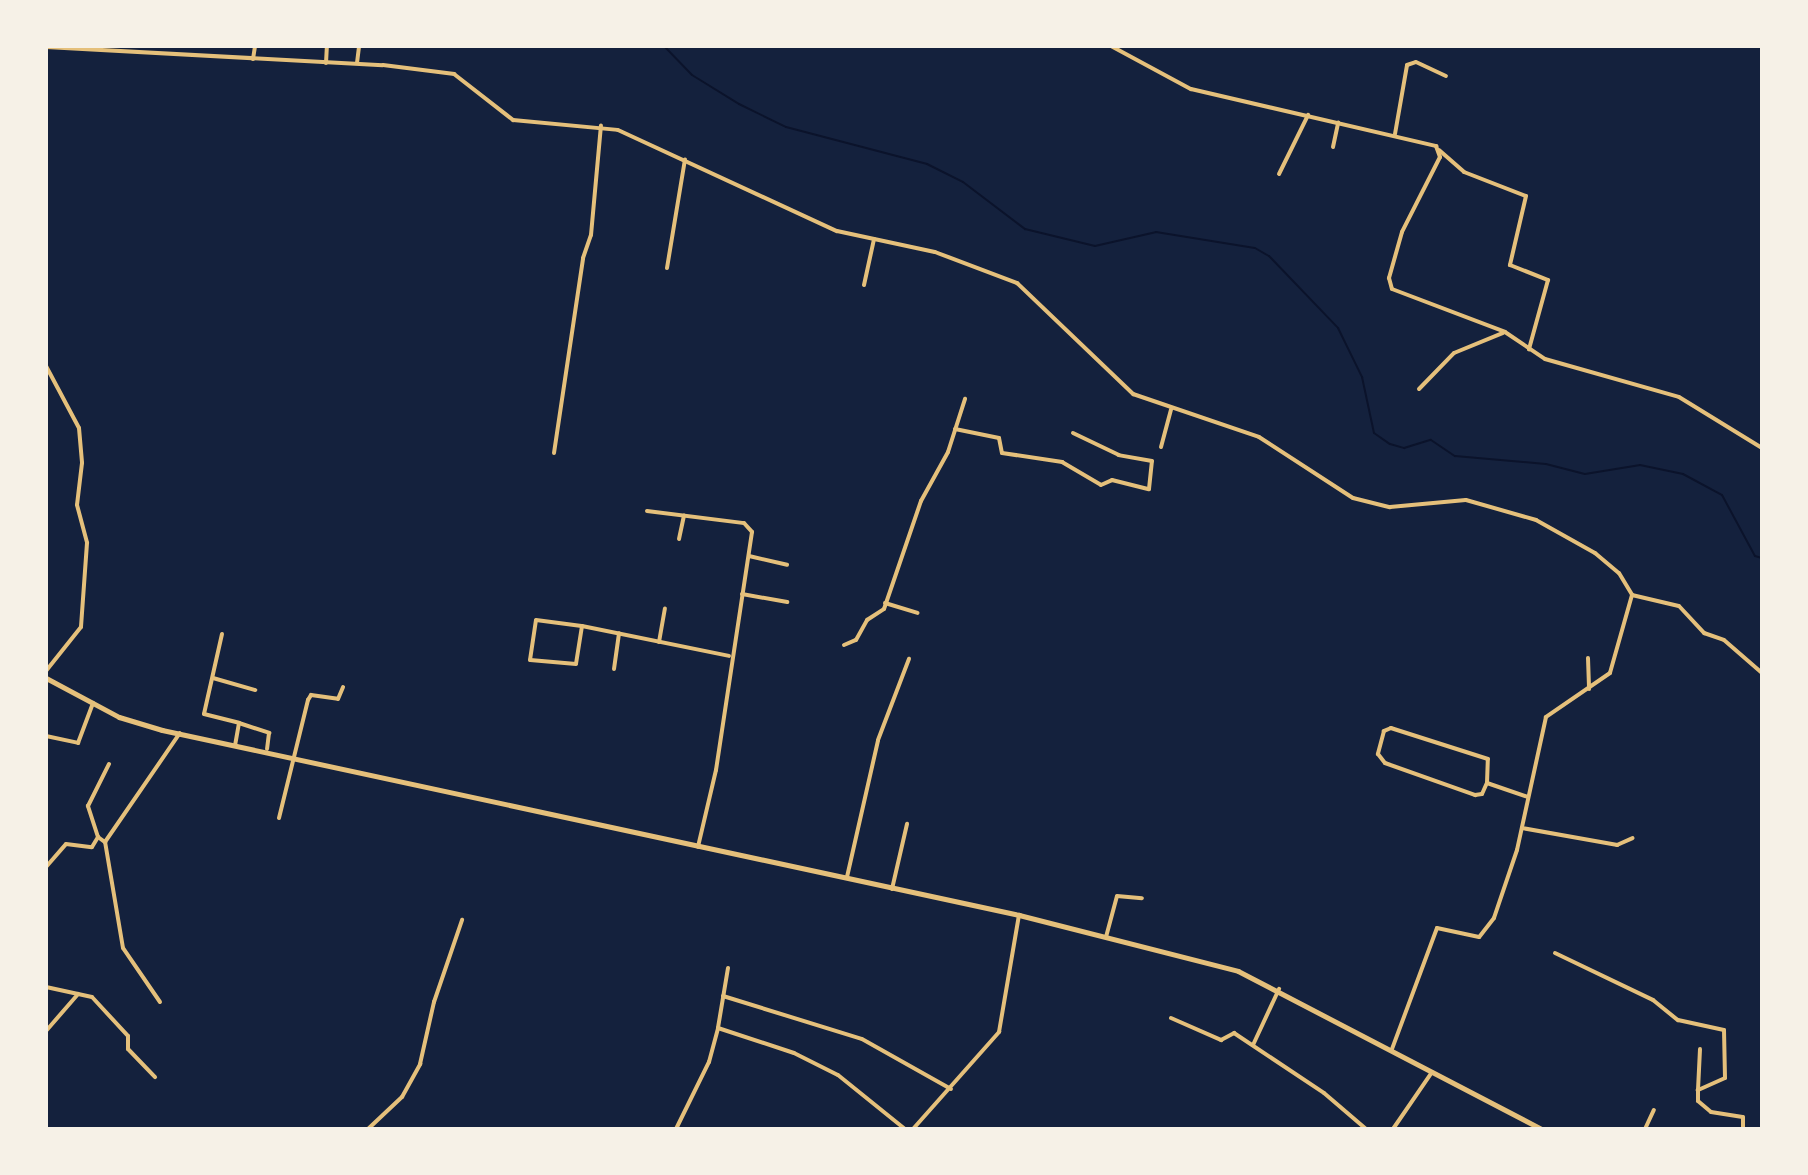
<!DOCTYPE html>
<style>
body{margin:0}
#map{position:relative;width:1808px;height:1175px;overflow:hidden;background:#14213d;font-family:"Open Sans",sans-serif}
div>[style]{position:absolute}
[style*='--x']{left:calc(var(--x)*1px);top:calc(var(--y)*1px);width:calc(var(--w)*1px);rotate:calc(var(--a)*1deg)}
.stream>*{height:2px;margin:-1px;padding:0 1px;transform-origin:1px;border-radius:1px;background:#0b132b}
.minor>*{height:4px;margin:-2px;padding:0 2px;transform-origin:2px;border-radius:2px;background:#e5c07b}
.tertiary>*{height:5px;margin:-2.5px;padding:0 2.5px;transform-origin:2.5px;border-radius:2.5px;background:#e5c07b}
span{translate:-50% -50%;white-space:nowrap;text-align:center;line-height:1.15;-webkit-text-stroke:6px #f6f1e7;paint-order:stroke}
.frame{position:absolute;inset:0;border:48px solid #f6f1e7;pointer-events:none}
</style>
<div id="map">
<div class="stream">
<i style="--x:664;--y:46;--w:40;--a:46"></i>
<i style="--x:692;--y:75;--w:55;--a:31.7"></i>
<i style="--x:739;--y:104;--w:52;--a:26.1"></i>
<i style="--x:786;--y:127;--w:146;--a:14.7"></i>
<i style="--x:927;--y:164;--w:40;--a:26.6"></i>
<i style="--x:963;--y:182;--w:78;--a:37.2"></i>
<i style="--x:1025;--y:229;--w:72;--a:13.7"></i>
<i style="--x:1095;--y:246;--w:63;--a:-12.9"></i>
<i style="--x:1156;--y:232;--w:100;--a:9.2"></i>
<i style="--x:1255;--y:248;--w:16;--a:30"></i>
<i style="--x:1269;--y:256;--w:100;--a:46.2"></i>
<i style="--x:1338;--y:328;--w:55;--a:63.9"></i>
<i style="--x:1362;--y:377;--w:57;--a:77.9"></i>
<i style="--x:1374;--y:433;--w:19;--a:35"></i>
<i style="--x:1390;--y:444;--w:15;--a:16"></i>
<i style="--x:1404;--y:448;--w:28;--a:-17"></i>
<i style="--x:1431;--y:440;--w:29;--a:34"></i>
<i style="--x:1455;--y:456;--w:91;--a:5"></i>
<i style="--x:1546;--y:464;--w:40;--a:14.4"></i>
<i style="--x:1585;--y:474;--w:56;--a:-9.3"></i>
<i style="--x:1640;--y:465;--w:44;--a:11.8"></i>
<i style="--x:1683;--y:474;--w:44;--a:28.3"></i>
<i style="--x:1722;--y:495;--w:69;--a:61.6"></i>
<i style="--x:1755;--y:556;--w:7;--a:16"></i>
</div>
<div class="minor">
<i style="--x:1111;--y:46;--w:91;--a:28.3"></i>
<i style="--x:1191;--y:89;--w:252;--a:13.1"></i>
<i style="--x:1436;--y:146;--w:12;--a:70"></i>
<i style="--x:1440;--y:157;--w:84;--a:116.9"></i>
<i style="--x:1402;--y:232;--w:48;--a:105.8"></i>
<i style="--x:1389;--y:278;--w:11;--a:75"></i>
<i style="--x:1392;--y:289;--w:121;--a:20.8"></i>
<i style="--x:1505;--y:332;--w:48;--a:34"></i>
<i style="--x:1545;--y:359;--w:139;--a:15.8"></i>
<i style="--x:1679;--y:397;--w:97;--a:31.6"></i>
<i style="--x:46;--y:47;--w:337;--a:3.1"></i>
<i style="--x:383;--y:65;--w:72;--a:7.2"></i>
<i style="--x:454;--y:74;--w:75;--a:37.9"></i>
<i style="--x:513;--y:120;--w:105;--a:5.4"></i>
<i style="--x:618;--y:130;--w:241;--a:24.8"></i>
<i style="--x:837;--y:231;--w:100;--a:12.1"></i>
<i style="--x:935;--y:252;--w:88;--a:20.7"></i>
<i style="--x:1017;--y:283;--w:161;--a:43.7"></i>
<i style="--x:1133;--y:394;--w:133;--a:18.8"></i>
<i style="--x:1259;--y:437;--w:112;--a:33"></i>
<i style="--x:1353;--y:498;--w:38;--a:14"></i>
<i style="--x:1390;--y:507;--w:76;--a:-5.3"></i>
<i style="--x:1466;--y:500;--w:73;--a:15.9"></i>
<i style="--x:1536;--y:520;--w:68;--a:29.2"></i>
<i style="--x:1595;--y:553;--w:31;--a:40"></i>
<i style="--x:1619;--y:573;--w:26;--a:59"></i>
<i style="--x:1632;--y:595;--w:81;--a:105.8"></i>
<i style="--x:1610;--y:673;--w:78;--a:145.5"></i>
<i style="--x:1546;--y:717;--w:136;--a:102.3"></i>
<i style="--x:1517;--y:850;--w:72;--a:108.7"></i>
<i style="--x:1494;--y:918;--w:24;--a:128"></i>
<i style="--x:1479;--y:937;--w:43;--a:-167.9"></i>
<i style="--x:1437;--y:928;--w:129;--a:110.4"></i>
<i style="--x:253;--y:59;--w:13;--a:-81"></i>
<i style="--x:326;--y:63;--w:17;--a:-87"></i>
<i style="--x:357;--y:63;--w:17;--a:-83"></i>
<i style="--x:1395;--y:134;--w:70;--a:-80.1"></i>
<i style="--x:1407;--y:65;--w:9;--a:-18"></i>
<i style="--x:1416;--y:62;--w:33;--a:25"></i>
<i style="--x:1333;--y:147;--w:25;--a:-78"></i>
<i style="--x:1439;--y:150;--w:33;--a:41"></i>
<i style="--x:1464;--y:172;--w:66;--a:21.2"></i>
<i style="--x:1526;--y:196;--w:71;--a:103.1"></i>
<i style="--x:1510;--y:265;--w:41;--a:21.5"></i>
<i style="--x:1548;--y:280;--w:72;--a:105.4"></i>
<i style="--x:1279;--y:174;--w:66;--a:-63.8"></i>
<i style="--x:667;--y:268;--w:110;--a:-80.6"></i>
<i style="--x:864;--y:285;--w:47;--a:-77.7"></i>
<i style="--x:46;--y:366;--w:70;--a:62"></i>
<i style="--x:79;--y:428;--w:35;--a:85"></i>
<i style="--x:82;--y:463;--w:42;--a:96.8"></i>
<i style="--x:77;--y:505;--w:39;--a:75"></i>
<i style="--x:87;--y:543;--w:84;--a:94.1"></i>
<i style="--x:81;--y:627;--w:56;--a:128.5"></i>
<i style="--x:1419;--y:389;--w:50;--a:-45.8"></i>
<i style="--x:1454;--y:353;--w:53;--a:-22.2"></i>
<i style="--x:955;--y:429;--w:45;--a:11.6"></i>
<i style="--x:999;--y:438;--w:15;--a:79"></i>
<i style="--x:1002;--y:453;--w:61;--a:8.5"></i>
<i style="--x:1062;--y:462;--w:45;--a:30.5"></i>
<i style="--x:1101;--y:485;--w:12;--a:-24"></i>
<i style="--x:1112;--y:480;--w:38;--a:14"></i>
<i style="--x:1149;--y:489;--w:28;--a:-84"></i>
<i style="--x:1152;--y:461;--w:34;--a:-170"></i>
<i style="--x:1119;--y:455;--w:51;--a:-154.4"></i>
<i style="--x:1161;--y:447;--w:39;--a:-75"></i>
<i style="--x:554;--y:453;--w:197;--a:-81.5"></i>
<i style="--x:583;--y:258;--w:24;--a:-71"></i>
<i style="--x:591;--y:235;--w:110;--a:-84.8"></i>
<i style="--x:647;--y:511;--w:98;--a:7.1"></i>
<i style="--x:744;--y:523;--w:12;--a:48"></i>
<i style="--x:752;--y:532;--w:241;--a:98.6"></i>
<i style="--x:716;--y:770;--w:79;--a:103.2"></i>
<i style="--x:679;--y:539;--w:24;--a:-78"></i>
<i style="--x:749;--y:556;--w:39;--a:13"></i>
<i style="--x:742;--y:594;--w:46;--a:10.1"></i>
<i style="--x:1632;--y:595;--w:48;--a:13.2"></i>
<i style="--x:1679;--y:606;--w:37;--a:47"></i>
<i style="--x:1704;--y:633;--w:21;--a:19"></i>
<i style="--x:1724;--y:640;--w:50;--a:41"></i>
<i style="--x:885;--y:603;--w:34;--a:17"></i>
<i style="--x:582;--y:626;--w:38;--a:99"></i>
<i style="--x:576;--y:664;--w:46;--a:-175"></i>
<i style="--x:530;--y:660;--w:40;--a:-81.5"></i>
<i style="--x:536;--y:620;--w:46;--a:7.4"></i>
<i style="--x:582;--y:626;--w:150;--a:11.5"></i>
<i style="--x:222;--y:634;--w:82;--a:102.7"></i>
<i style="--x:204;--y:714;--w:36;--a:14"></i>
<i style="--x:239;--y:723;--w:23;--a:100"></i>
<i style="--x:659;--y:642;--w:34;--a:-80"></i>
<i style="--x:844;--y:645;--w:13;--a:-23"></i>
<i style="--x:856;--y:640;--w:23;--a:-61"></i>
<i style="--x:867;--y:620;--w:20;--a:-33"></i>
<i style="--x:884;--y:609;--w:114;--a:-71.1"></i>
<i style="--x:921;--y:501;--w:56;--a:-61.1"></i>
<i style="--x:948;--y:452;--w:56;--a:-72.2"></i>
<i style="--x:1588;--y:658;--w:31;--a:88"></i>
<i style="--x:614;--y:669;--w:36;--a:-82"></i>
<i style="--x:213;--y:678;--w:44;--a:15.9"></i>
<i style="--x:239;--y:723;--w:32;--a:18"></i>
<i style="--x:269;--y:733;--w:16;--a:97"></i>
<i style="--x:46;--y:736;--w:33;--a:12"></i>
<i style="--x:78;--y:743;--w:43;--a:-69.4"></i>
<i style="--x:1487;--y:783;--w:24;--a:-88"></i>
<i style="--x:1488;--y:759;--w:102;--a:-162.3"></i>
<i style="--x:1391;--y:728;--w:8;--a:157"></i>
<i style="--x:1384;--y:731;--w:24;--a:105"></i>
<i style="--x:1378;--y:754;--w:11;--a:52"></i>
<i style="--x:1385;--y:763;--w:96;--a:19.6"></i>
<i style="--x:1475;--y:795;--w:7;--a:-8"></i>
<i style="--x:1482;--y:794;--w:12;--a:-66"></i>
<i style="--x:1487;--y:783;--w:43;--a:18.9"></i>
<i style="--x:279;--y:818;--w:122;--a:-76.2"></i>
<i style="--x:308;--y:700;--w:6;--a:-59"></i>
<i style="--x:311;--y:695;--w:27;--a:8"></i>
<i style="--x:338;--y:699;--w:13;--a:-67"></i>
<i style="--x:1522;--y:828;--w:97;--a:10.1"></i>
<i style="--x:1617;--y:845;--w:17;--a:-24"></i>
<i style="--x:98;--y:837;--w:33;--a:-108"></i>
<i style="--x:88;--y:806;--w:47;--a:-63.4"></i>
<i style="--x:46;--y:867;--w:30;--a:-49"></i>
<i style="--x:66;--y:844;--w:26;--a:7"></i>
<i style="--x:92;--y:847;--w:12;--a:-59"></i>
<i style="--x:98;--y:837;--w:9;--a:36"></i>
<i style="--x:847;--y:877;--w:140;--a:-77.2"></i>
<i style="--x:878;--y:740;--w:87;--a:-69.1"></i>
<i style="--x:892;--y:889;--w:67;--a:-77"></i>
<i style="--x:1106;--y:937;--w:42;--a:-75"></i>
<i style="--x:1117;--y:896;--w:25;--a:5"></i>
<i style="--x:1555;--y:953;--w:109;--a:25.6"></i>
<i style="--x:1653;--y:1000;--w:32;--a:39"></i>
<i style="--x:1678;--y:1020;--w:47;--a:12.3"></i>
<i style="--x:1724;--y:1030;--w:48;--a:88.8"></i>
<i style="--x:1725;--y:1078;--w:30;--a:156"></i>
<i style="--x:1698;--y:1090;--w:11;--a:90"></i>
<i style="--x:1698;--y:1101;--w:17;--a:40"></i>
<i style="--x:1711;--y:1112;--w:32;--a:9"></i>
<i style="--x:1743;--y:1117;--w:12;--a:90"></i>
<i style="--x:728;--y:968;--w:61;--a:99.5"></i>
<i style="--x:718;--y:1028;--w:80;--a:18.2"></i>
<i style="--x:794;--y:1053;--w:49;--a:26.6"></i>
<i style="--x:838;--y:1075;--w:86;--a:38.9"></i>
<i style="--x:46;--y:987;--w:47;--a:12.3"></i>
<i style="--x:92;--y:997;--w:53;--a:47.3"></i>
<i style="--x:128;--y:1036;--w:13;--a:90"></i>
<i style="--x:128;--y:1049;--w:39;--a:46"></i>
<i style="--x:723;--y:996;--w:145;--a:17.2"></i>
<i style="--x:862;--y:1039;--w:102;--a:29.3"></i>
<i style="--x:160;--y:1002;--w:65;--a:-124.4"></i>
<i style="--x:123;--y:948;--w:108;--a:-99.6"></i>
<i style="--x:105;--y:842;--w:132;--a:-55.5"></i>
<i style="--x:1171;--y:1018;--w:55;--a:23.7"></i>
<i style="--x:1221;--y:1040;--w:15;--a:-28"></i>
<i style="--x:1234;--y:1033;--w:108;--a:33.7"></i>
<i style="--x:1324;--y:1093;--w:55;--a:40.6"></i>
<i style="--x:46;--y:1031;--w:49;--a:-49.1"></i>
<i style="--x:1253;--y:1045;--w:62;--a:-65.1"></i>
<i style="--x:1698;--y:1090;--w:41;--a:-87.2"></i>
<i style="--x:368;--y:1129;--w:47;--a:-43.3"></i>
<i style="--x:402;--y:1097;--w:38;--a:-61"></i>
<i style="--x:420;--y:1064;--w:64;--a:-77.3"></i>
<i style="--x:434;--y:1002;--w:87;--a:-71.1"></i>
<i style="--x:676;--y:1129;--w:75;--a:-63.8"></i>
<i style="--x:709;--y:1062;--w:35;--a:-75"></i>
<i style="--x:913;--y:1129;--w:130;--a:-48.4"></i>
<i style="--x:999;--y:1032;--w:119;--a:-80.3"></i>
<i style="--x:1393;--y:1129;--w:69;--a:-55.6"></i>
<i style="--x:1645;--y:1129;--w:21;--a:-65"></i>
</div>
<div class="tertiary">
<i style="--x:46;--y:678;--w:83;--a:28.1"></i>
<i style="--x:119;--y:717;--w:45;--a:16.8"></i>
<i style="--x:162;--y:730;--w:877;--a:12.18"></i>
<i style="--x:1019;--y:915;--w:226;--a:14.3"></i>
<i style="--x:1238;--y:971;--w:343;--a:27.5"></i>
</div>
<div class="frame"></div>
</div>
